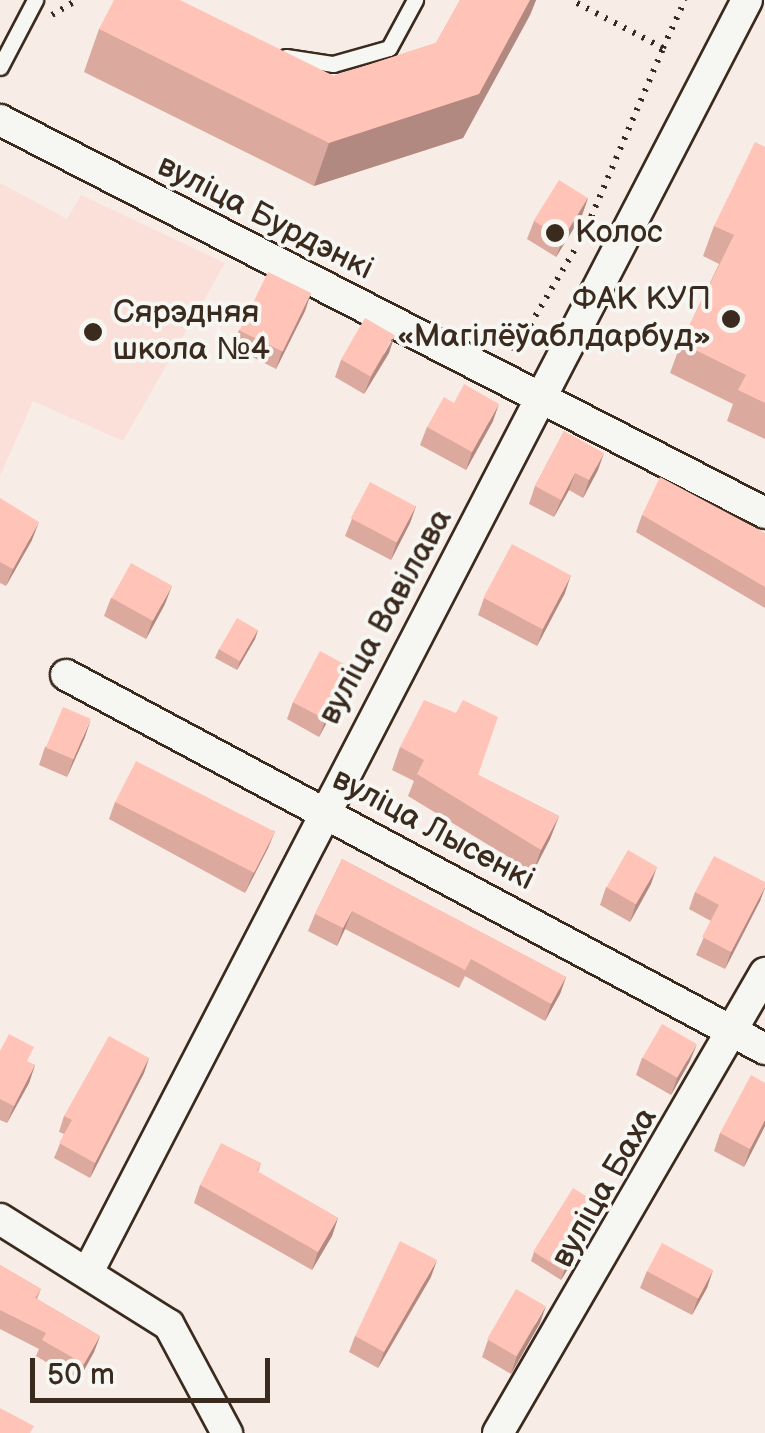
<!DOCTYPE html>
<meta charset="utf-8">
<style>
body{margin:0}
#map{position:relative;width:765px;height:1433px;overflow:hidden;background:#f8ece6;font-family:"Balsamiq Sans",sans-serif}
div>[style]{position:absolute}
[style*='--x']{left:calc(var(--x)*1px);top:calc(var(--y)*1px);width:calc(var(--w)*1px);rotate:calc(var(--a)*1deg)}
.built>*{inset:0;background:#fae0d8}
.path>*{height:6px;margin-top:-3px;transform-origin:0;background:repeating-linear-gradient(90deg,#3b2a1e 0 2.5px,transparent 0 10.5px)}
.roads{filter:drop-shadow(2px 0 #3b2a1e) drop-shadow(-2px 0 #3b2a1e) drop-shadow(0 2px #3b2a1e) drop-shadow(0 -2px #3b2a1e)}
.lane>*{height:15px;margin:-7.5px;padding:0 7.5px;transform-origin:7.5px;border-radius:7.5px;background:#f6f6f2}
.street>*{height:30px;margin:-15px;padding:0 15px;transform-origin:15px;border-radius:15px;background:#f6f6f2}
.wall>*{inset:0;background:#dba99d}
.shaded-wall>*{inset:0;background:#b28980}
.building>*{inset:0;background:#ffc4b7;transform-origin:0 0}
.dots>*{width:28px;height:28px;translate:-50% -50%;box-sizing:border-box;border:5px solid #f6f6f2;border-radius:50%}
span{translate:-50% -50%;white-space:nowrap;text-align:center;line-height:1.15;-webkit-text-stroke:8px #f6f6f2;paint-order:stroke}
.street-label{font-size:32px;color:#3b2a1e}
.poi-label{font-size:32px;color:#3b2a1e}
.left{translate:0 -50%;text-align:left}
.right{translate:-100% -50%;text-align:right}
.scale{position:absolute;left:30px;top:1358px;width:240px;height:45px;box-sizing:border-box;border:5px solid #3b2a1e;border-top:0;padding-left:12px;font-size:30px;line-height:35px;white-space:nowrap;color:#3b2a1e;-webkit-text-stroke:8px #f6f6f2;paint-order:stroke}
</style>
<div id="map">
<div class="built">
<i style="clip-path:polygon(0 183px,67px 219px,81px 195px,225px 263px,123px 441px,33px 401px,0 476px)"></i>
</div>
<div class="path">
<i style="--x:52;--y:15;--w:29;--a:-31"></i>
<i style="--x:663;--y:48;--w:53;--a:-65.4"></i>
<i style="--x:514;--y:352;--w:135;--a:-59.3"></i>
<i style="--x:583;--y:236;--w:204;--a:-66.9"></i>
<i style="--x:663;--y:48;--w:104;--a:-152.4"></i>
</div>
<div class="roads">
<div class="lane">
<i style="--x:286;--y:57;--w:48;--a:8.5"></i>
<i style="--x:333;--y:64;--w:58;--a:-15.9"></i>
<i style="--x:389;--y:48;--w:55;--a:-61.6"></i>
<i style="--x:0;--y:67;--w:76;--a:-62.4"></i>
</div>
<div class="street">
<i style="--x:0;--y:120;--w:860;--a:27.19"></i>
<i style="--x:66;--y:675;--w:793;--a:28.15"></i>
<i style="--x:0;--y:1219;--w:199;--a:32.1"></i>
<i style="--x:169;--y:1325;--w:123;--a:61.8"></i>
<i style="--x:89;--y:1270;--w:1430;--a:-62.61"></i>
<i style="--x:498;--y:1433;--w:532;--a:-59.87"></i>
</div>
</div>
<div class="wall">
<i style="clip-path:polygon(460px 0,536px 0,530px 15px,463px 138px,314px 186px,84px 72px,99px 29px,334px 76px,436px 43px)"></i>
<i style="clip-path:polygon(765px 147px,765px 439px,727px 421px,733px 404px,670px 373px,681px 343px,719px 264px,703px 256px,714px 226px)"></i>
<i style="clip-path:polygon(588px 198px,582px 215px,556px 257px,527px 239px,534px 221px)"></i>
<i style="clip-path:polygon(311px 293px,305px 311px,276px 369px,233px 347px,239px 330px)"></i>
<i style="clip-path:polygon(389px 353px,364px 394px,335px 377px,341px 360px)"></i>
<i style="clip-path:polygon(493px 421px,466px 470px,420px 445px,427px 427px)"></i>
<i style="clip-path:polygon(564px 431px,598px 470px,583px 498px,569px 490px,554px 517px,529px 504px,535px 486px)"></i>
<i style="clip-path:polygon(0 498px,32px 540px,6px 586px,0 583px)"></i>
<i style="clip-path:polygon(416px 506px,410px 523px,391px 560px,345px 536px,352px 519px)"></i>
<i style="clip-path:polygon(642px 515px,765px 533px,765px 608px,636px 532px)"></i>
<i style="clip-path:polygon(565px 593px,537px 646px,478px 615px,484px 598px)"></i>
<i style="clip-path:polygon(111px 598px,165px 604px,146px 639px,104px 616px)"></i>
<i style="clip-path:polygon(258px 630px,255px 639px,237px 670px,215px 658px,219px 649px)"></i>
<i style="clip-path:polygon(352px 668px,346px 686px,319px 737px,287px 719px,293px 702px)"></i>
<i style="clip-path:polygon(85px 737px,67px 777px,39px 765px,45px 747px)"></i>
<i style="clip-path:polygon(400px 747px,478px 775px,559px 816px,550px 839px,533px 872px,408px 796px,414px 781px,392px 770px)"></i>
<i style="clip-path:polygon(115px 802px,275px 831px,268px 848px,245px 893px,109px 819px)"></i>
<i style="clip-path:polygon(342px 859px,566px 977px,560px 994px,545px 1021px,465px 976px,459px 988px,345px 929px,337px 946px,308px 931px,315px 914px)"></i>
<i style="clip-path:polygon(651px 884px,630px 922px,600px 905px,606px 887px)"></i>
<i style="clip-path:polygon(765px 888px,760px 901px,725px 969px,696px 955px,711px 921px,689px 909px,695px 892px)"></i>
<i style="clip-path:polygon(0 1051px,35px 1065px,29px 1083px,7px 1123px,0 1120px)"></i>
<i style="clip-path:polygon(149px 1058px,144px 1073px,90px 1178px,54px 1158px,64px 1134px,59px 1132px,64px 1116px)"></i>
<i style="clip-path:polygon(642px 1058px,690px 1061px,671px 1095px,636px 1075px)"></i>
<i style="clip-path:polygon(765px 1083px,765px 1126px,744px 1167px,714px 1151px,720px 1133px)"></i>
<i style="clip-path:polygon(261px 1163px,258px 1172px,338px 1218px,332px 1236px,312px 1270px,194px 1203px,200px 1185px)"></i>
<i style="clip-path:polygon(604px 1207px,600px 1216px,561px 1280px,531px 1261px,534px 1252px)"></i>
<i style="clip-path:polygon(0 1265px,41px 1289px,37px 1299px,100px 1336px,94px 1352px,78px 1381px,36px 1356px,39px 1349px,0 1329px)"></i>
<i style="clip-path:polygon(713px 1270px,707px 1288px,692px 1315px,640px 1288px,647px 1271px)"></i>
<i style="clip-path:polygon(431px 1277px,378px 1368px,349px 1352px,355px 1336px)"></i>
<i style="clip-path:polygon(540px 1323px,511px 1374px,482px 1357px,488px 1340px)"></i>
</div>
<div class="shaded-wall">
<i style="clip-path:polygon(530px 0,536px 0,530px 15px,463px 138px,314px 186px,329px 143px)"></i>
<i style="clip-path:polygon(588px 198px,582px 215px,556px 257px,563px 239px)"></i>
<i style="clip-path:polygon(311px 293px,305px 311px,276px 369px,282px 351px)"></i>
<i style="clip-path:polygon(395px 335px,389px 353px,364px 394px,371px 377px)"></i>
<i style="clip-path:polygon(499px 404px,493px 421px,466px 470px,472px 452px)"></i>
<i style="clip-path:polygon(604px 453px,598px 470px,583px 498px,589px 480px)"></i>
<i style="clip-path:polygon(575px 473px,569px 490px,554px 517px,561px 500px)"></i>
<i style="clip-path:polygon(416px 506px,410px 523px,391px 560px,397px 542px)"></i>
<i style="clip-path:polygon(39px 522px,32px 540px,6px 586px,13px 569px)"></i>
<i style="clip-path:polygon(571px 575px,565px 593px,537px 646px,543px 629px)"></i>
<i style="clip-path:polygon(172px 586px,165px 604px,146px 639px,152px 622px)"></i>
<i style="clip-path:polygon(258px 630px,255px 639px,237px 670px,240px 661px)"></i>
<i style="clip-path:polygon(352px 668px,346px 686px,319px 737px,326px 719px)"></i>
<i style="clip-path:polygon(91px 719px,85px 737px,67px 777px,73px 760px)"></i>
<i style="clip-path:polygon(559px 816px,550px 839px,533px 872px,541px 850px)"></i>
<i style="clip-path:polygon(275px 831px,268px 848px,245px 893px,252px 876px)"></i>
<i style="clip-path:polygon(657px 867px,651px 884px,630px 922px,636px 904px)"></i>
<i style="clip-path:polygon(765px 887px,760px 901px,725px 969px,731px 952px)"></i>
<i style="clip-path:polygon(352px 911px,345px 929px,337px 946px,343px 928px)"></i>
<i style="clip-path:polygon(566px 977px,560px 994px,545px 1021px,551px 1004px)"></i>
<i style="clip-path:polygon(697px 1044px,690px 1061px,671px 1095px,677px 1078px)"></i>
<i style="clip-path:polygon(149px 1058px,144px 1073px,90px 1178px,95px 1163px)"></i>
<i style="clip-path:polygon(35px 1065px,29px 1083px,7px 1123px,14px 1106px)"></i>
<i style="clip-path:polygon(765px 1120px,765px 1126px,744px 1167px,750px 1149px)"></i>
<i style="clip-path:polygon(604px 1207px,600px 1216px,561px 1280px,564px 1271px)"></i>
<i style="clip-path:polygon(338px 1218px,332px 1236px,312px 1270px,318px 1252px)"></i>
<i style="clip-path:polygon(437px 1260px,431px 1277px,378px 1368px,384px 1352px)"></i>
<i style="clip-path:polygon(713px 1270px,707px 1288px,692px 1315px,698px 1298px)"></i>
<i style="clip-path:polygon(546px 1306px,540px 1323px,511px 1374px,517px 1356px)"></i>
<i style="clip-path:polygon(100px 1336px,94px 1352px,78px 1381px,84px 1364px)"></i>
</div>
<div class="building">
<i style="clip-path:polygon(114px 0,180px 0,334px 76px,436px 43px,460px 0,530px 0,479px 94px,329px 143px,99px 29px)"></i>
<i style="clip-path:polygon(755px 142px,765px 147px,765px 403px,738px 390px,746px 375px,681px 343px,734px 235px,714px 226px)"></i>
<i style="left:559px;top:180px;width:34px;height:48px;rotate:32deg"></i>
<i style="left:268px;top:272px;width:48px;height:65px;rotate:26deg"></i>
<i style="left:365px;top:318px;width:34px;height:48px;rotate:30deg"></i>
<i style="clip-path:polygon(464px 384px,499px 404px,472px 452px,427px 427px,444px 397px,454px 403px)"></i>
<i style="clip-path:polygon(564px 431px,604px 453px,589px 480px,575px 473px,561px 500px,535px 486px)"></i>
<i style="clip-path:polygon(660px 477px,765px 533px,765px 587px,642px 515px)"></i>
<i style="left:370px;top:482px;width:52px;height:41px;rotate:28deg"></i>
<i style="clip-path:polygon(0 498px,39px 522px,13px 569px,0 562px)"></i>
<i style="left:512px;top:544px;width:67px;height:61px;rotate:28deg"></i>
<i style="left:131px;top:563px;width:47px;height:40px;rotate:29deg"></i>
<i style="left:237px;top:618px;width:24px;height:36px;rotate:30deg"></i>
<i style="left:320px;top:651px;width:36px;height:58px;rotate:28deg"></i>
<i style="clip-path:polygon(424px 700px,456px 713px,463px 700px,498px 717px,478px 775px,559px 816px,541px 850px,417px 774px,424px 760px,400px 747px)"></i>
<i style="left:63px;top:707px;width:30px;height:44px;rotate:23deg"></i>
<i style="left:136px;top:761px;width:156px;height:46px;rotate:27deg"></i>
<i style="left:628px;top:850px;width:34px;height:43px;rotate:30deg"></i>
<i style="clip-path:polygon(714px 856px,765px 882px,765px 887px,731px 952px,702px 937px,719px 905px,695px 892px)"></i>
<i style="clip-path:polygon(342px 859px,566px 977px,551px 1004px,471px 959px,465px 970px,352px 911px,343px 928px,315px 914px)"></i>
<i style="left:662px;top:1024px;width:40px;height:39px;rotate:30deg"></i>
<i style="clip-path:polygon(9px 1034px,34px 1047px,27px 1061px,35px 1065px,14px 1106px,0 1099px,0 1051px)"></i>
<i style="clip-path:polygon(109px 1036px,149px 1058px,95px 1163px,59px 1143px,72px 1120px,64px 1116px)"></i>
<i style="clip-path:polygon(751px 1075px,765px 1083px,765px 1120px,750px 1149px,720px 1133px)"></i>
<i style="clip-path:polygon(221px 1143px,261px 1163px,257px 1171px,338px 1218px,318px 1252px,200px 1185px)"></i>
<i style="left:573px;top:1188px;width:36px;height:75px;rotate:32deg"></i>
<i style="clip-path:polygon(400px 1241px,437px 1260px,384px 1352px,355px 1336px)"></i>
<i style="left:662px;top:1243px;width:58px;height:32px;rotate:28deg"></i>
<i style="clip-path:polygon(0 1265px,41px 1289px,35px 1298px,100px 1336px,84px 1364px,42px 1340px,46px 1333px,0 1310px)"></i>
<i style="left:516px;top:1289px;width:34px;height:58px;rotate:30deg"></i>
<i style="clip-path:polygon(0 1408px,34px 1426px,30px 1433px,0 1433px)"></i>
</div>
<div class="dots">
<i style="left:555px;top:233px;background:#3b2a1e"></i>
<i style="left:731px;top:319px;background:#3b2a1e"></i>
<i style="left:93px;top:332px;background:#3b2a1e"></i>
</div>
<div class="street-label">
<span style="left:265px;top:218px;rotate:27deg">вуліца Бурдэнкі</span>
<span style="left:386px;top:617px;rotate:-61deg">вуліца Вавілава</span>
<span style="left:433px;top:830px;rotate:28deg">вуліца Лысенкі</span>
<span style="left:605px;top:1188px;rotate:-60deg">вуліца Баха</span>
</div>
<div class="poi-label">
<span class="left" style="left:575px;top:233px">Колос</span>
<span class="right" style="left:711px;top:319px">ФАК КУП<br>«Магілёўаблдарбуд»</span>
<span class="left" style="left:113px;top:332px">Сярэдняя<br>школа №4</span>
</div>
<div class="scale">50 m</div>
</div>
